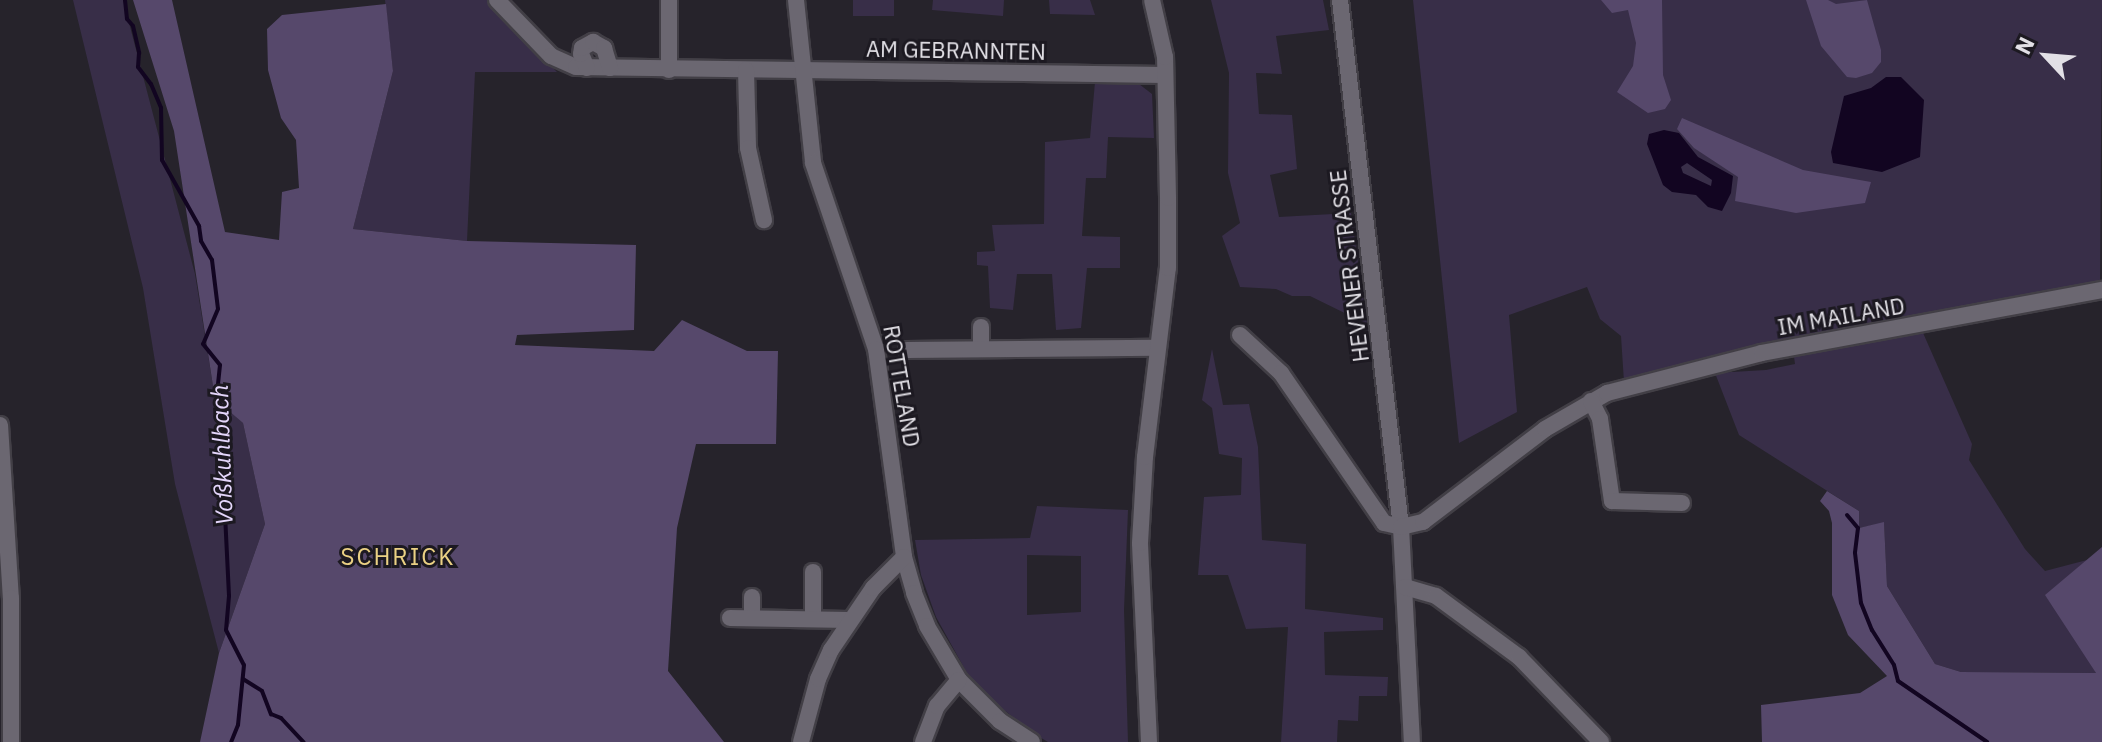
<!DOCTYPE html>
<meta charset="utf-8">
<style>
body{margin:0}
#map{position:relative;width:2102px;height:742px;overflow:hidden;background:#26232b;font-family:"IBM Plex Sans",sans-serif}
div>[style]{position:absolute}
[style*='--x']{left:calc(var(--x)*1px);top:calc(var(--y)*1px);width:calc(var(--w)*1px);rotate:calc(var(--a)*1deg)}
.green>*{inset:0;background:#382e48;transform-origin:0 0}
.forest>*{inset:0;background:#56486b}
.water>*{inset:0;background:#120521}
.stream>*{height:4px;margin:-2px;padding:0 2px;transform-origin:2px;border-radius:2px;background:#120521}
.roads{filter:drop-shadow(2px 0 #423f46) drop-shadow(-2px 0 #423f46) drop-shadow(0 2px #423f46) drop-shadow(0 -2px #423f46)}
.minor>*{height:16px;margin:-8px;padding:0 8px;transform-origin:8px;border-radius:8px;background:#6b6771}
span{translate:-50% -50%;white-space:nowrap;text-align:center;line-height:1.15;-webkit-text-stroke:6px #1c1921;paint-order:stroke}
.street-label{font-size:22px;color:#e2e0e6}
.water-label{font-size:24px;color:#e4d6fb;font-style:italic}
.neighbourhood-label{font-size:24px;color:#ebd184;letter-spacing:2px}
.north{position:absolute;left:2006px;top:16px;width:80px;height:80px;-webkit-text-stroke:6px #1c1921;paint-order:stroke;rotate:296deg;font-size:22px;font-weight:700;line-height:32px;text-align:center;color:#e2e0e6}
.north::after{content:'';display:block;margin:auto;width:28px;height:36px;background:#e2e0e6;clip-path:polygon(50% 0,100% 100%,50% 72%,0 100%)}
</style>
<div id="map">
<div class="green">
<i style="clip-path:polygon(73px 0,123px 0,195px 274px,215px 398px,243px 423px,265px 524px,219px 653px,175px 484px,143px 288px)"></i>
<i style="clip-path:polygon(385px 0,487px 0,557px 72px,475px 72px,467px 241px,353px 229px,393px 71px)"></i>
<i style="left:853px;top:0;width:41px;height:16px"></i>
<i style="clip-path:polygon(933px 0,1004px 0,1003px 16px,932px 10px)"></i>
<i style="clip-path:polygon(1049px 0,1090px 0,1095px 15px,1050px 14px)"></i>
<i style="clip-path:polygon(1211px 0,1323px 0,1329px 30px,1276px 36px,1282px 74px,1256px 73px,1259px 114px,1292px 115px,1297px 169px,1270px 175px,1279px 217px,1351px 213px,1367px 324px,1310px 296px,1292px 296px,1276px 289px,1240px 287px,1222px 236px,1240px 223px,1228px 173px,1229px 73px)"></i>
<i style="clip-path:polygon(1413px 0,2102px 0,2100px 283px,1916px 317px,1972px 444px,1969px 460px,2025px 549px,2045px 571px,2087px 560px,2068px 577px,2096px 673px,1961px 672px,1935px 664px,1887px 586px,1884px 523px,1859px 528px,1859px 511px,1739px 435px,1715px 373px,1766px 370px,1795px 364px,1792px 342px,1624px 382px,1621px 336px,1600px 319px,1587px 287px,1509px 315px,1517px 412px,1459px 443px)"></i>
<i style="clip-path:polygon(1095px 82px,1139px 84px,1152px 94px,1154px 138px,1108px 137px,1106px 178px,1086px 178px,1082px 236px,1120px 237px,1120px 268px,1087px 268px,1081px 328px,1056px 330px,1052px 274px,1017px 274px,1013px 310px,990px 308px,988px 266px,977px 265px,977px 252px,995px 251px,992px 225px,1044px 224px,1045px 142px,1090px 138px)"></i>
<i style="clip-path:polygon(1212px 349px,1223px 405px,1249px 404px,1258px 447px,1262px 540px,1306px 544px,1305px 609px,1383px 618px,1383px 630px,1324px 632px,1325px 675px,1388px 677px,1387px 696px,1359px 696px,1358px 721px,1338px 720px,1337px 742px,1281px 742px,1288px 627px,1246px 629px,1228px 575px,1198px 575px,1204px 497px,1241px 495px,1242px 458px,1219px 454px,1212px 408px,1202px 400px)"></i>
<i style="clip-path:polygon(evenodd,1037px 506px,1128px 510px,1124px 610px,1128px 742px,1048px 742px,1036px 735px,990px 699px,967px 673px,936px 617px,921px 575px,915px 540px,1030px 538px,1037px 506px,1027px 555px,1081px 556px,1081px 612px,1027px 615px,1027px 555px)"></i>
</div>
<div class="forest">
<i style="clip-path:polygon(133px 0,172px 0,225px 232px,279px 240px,282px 192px,299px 188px,296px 140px,281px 118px,268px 70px,267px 29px,282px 15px,386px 4px,393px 71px,353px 229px,467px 241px,636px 245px,634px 330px,517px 335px,515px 345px,654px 351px,682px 320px,747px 351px,778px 351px,776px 444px,696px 444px,677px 528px,668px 671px,724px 742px,200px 742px,219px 653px,265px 524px,243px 423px,215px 399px,174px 131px)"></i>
<i style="clip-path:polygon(1601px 0,1662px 0,1663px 75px,1671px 100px,1665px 109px,1648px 113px,1617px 92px,1633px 66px,1636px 43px,1628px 10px,1612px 13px)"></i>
<i style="clip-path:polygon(1828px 0,1836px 4px,1867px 0,1881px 50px,1881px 62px,1872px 73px,1856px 78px,1847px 77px,1821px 46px,1806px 0)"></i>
<i style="clip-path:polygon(1682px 118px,1803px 170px,1871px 182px,1865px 203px,1796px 213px,1735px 201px,1738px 177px,1694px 148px,1677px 129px)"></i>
<i style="clip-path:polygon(1827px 491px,1859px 511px,1859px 528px,1884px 522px,1887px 586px,1935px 664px,1961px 672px,2096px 673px,2045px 595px,2102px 547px,2102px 742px,1762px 742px,1761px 705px,1860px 693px,1887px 676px,1848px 635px,1832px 595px,1832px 523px,1829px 511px,1820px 501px)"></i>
</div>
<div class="water">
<i style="clip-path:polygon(1886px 77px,1901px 77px,1924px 100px,1920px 157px,1882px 172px,1833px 163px,1831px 152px,1844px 96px,1871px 88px)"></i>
<i style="clip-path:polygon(evenodd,1664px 130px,1679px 133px,1698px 157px,1733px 176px,1731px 193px,1722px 211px,1708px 207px,1696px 195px,1672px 192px,1663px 185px,1647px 144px,1649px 134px,1664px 130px,1687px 163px,1712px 180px,1711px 186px,1683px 173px,1681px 167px,1687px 163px)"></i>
</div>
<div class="stream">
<i style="--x:125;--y:0;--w:19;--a:84"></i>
<i style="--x:127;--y:19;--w:9;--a:49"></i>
<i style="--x:133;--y:26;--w:28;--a:77"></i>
<i style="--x:139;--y:53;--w:14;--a:94"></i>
<i style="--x:138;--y:67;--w:21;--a:53"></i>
<i style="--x:151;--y:84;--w:26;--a:67"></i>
<i style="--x:161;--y:108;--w:52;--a:88.9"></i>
<i style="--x:162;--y:160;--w:76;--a:60.7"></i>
<i style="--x:199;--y:226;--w:15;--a:82"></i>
<i style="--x:201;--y:241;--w:22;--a:60"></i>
<i style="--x:212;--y:260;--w:49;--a:83"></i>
<i style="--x:218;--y:309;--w:38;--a:113"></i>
<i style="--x:203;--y:344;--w:27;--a:51"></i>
<i style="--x:220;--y:365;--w:27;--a:96"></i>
<i style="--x:217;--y:392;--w:30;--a:76"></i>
<i style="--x:224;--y:421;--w:79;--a:92.2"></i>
<i style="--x:221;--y:500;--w:15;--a:74"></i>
<i style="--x:225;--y:514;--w:82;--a:87.2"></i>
<i style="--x:229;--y:596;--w:34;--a:95"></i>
<i style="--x:226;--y:630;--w:39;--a:63"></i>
<i style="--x:244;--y:665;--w:60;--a:95.7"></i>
<i style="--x:238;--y:725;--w:18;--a:112"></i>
<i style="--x:1847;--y:515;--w:17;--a:50"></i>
<i style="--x:1858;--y:528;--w:25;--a:97"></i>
<i style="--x:1855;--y:553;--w:50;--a:83.2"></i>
<i style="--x:1861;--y:603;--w:29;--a:68"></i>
<i style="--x:1872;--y:630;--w:41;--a:57.8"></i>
<i style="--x:1894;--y:665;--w:16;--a:76"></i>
<i style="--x:1898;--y:681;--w:108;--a:34.4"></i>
<i style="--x:243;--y:679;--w:22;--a:32"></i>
<i style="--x:262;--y:691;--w:25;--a:69"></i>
<i style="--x:271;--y:714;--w:11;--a:22"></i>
<i style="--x:281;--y:718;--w:33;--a:47"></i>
</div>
<div class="roads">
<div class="minor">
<i style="--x:497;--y:0;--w:78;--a:46"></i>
<i style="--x:551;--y:56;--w:27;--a:24"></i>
<i style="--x:576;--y:67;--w:588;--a:0.78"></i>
<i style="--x:796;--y:0;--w:164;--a:84"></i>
<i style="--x:813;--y:163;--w:196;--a:71.3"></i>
<i style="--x:876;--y:349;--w:210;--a:82.3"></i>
<i style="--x:904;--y:557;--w:37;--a:74"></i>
<i style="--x:914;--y:593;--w:35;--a:68"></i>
<i style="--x:927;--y:626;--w:63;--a:59.3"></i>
<i style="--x:959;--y:680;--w:58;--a:45"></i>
<i style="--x:1000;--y:721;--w:38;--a:33"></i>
<i style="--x:1340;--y:0;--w:531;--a:83.4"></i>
<i style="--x:1401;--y:527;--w:215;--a:87.1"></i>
<i style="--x:587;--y:68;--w:15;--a:-113"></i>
<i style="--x:581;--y:54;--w:6;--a:-81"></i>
<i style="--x:582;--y:48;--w:13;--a:-29"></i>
<i style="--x:593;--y:42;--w:13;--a:29"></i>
<i style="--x:604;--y:48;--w:21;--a:73"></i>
<i style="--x:669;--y:70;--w:70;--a:-90"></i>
<i style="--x:746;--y:70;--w:78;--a:88.5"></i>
<i style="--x:748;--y:148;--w:74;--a:77.5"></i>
<i style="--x:981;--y:327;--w:22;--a:90"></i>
<i style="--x:1240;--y:335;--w:56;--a:42.8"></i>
<i style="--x:1281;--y:373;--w:182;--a:55.5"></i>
<i style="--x:1384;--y:523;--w:17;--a:13"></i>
<i style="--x:1401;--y:527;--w:23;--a:-13"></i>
<i style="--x:1423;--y:522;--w:153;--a:-37.3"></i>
<i style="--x:1545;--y:429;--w:72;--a:-30.1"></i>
<i style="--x:1607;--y:393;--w:160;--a:-14.5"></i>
<i style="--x:1762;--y:353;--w:346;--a:-10.5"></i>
<i style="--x:907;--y:350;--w:250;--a:-0.5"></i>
<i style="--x:1591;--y:401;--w:20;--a:63"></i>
<i style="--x:1600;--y:419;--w:83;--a:81.7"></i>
<i style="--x:1612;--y:501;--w:70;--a:1.6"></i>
<i style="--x:0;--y:425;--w:173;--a:86.4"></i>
<i style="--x:11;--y:598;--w:144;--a:90"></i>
<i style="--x:813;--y:572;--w:47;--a:90"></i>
<i style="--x:1405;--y:587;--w:32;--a:16"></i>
<i style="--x:1436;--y:596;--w:103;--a:36.3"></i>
<i style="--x:1519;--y:657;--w:118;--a:46"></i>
<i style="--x:752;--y:597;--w:21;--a:90"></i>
<i style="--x:730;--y:618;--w:119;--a:1"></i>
<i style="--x:801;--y:742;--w:65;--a:-74.9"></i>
<i style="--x:818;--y:679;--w:32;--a:-66"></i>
<i style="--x:831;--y:650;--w:75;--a:-55.9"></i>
<i style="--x:873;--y:588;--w:44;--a:-45"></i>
<i style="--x:923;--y:742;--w:39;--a:-69"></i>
<i style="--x:937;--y:706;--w:34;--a:-50"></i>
<i style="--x:1149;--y:742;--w:199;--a:-92.6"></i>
<i style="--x:1140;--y:543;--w:86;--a:-86.7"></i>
<i style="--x:1145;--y:457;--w:190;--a:-83.1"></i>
<i style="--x:1168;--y:268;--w:70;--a:-90"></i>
<i style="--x:1168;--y:198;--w:141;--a:-91.2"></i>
<i style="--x:1165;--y:57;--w:58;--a:-102.8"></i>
</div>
</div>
<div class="street-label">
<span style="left:956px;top:50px;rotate:1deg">AM GEBRANNTEN</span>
<span style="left:1349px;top:266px;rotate:-97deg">HEVENER STRASSE</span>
<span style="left:1841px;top:316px;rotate:-10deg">IM MAILAND</span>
<span style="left:902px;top:386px;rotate:80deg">ROTTELAND</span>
</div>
<div class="water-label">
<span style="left:222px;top:455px;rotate:-92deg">Voßkuhlbach</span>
</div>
<div class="neighbourhood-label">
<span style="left:398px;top:557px">SCHRICK</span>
</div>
<div class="north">N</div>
</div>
